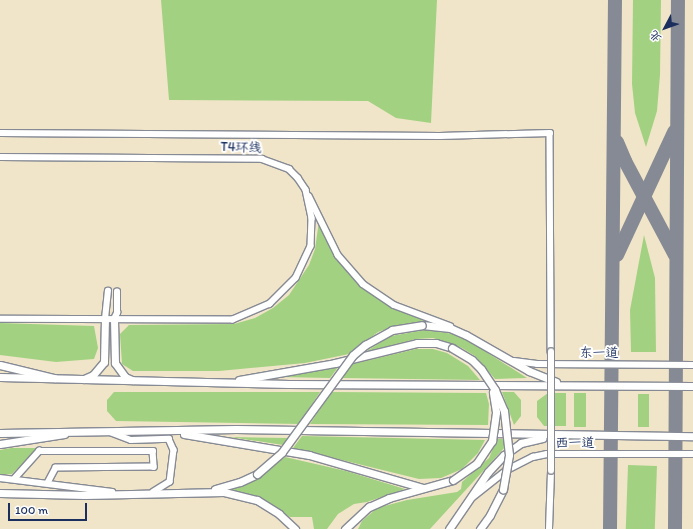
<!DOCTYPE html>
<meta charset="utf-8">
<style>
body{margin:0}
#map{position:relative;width:693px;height:529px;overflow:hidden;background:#f1e5c9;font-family:Itim,"LXGW WenKai TC",sans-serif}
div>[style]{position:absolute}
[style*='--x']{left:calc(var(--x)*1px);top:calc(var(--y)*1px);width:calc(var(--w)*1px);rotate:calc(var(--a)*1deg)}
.green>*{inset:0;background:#a2d281;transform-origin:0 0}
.taxiway>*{height:14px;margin:-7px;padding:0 7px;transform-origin:7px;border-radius:7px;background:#868a94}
.roads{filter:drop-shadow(1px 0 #868a94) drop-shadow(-1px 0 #868a94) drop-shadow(0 1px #868a94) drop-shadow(0 -1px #868a94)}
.minor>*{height:5.5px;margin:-2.75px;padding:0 2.75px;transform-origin:2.75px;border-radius:2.75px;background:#fff}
.major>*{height:7px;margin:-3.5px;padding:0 3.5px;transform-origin:3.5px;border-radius:3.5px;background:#fff}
.bridges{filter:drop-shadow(1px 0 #868a94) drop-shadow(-1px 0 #868a94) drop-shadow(0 1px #868a94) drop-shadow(0 -1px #868a94)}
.minor-bridge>*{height:5.5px;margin:-2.75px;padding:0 2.75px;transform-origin:2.75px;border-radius:2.75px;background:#fff}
.major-bridge>*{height:7px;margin:-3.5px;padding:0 3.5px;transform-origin:3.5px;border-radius:3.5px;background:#fff}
span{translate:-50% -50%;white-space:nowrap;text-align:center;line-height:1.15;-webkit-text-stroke:4px #fff;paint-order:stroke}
.street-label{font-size:13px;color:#1b2f5e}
.north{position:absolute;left:645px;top:8px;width:40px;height:40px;-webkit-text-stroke:3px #fff;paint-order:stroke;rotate:229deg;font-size:11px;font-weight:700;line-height:16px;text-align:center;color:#1b2f5e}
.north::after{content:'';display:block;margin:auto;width:14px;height:18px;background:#1b2f5e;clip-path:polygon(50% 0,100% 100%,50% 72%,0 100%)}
.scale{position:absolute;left:8px;top:503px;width:79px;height:18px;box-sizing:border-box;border:2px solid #1b2f5e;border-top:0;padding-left:5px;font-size:12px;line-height:14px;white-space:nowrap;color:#1b2f5e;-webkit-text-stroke:3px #fff;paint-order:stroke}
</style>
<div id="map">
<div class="green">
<i style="clip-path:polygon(161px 0,437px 0,431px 123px,396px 118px,368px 101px,169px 100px)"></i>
<i style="clip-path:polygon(633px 0,661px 0,660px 75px,657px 111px,646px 147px,635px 113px,632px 84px)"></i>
<i style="clip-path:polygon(319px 221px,332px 252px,357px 282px,386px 304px,423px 319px,423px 321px,395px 326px,378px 332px,349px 354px,305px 363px,219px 371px,133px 371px,122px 364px,120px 334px,129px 325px,234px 324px,255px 318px,273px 308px,289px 295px,309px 265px,315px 249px)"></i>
<i style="clip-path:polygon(644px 235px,655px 278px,656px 352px,631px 352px,630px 310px)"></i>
<i style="clip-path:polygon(0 323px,94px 326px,98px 348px,94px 359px,56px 362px,0 355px)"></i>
<i style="clip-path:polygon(425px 330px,454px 334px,466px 339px,527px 378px,495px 379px,475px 356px,462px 348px,433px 338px,416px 339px,365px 352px,391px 336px)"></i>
<i style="clip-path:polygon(416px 349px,433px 349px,447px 353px,468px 366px,480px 380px,342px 378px,353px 364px)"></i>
<i style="clip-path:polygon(339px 366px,330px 378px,279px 377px,280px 377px)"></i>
<i style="clip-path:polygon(114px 392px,320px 392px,299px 424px,116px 421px,107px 411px,107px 400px)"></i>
<i style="clip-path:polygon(331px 392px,486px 393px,489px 404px,488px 425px,310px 424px)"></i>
<i style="clip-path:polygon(502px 392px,514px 392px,521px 400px,521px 416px,514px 425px)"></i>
<i style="clip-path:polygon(548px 393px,547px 426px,544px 426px,537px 417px,537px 401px)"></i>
<i style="left:555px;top:393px;width:11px;height:33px"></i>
<i style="left:574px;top:393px;width:12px;height:34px"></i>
<i style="left:638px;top:394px;width:11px;height:33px"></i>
<i style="clip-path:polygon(302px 436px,485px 440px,478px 453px,462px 469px,441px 478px,419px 479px,293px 448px)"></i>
<i style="clip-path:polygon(230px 437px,231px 437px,289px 438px,283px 445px)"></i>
<i style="clip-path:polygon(497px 439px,505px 439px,506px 446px,430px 529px,358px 529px,362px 521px,377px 508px,407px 500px,457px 492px,461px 489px,462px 482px,489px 458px)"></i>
<i style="clip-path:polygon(11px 448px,38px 448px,12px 474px,0 475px,0 450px)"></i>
<i style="clip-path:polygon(285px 457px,346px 471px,405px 489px,367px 502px,354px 504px,338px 514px,327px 529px,314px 529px,312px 517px,290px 517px,259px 498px,231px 490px,256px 480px)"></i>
<i style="left:628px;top:465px;width:29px;height:64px;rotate:2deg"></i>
</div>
<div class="taxiway">
<i style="--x:617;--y:142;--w:21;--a:67"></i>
<i style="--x:625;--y:161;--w:106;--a:62"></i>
<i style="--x:617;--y:255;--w:136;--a:-65.1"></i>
<i style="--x:610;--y:529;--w:529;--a:-89.46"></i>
<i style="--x:675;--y:529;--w:529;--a:-89.68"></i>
</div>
<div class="roads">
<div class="minor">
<i style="--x:0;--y:133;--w:440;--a:0.4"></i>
<i style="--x:440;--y:136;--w:110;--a:-1.6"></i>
<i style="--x:550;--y:133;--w:219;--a:89.7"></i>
<i style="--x:0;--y:157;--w:262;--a:0.4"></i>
<i style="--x:262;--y:159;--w:29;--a:20"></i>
<i style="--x:289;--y:169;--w:13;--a:45"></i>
<i style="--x:298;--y:178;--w:14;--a:56"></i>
<i style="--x:306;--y:190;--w:29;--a:78"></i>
<i style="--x:312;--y:218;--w:28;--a:92"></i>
<i style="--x:311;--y:246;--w:35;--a:115"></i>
<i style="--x:296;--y:278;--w:37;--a:135"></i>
<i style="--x:270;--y:304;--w:40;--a:156.6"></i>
<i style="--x:233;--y:320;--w:233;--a:-179.8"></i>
<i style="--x:309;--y:196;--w:66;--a:63.8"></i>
<i style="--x:338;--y:255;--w:38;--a:49"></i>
<i style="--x:363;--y:284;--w:37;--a:34"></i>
<i style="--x:394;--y:305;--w:60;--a:20.6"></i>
<i style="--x:105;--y:319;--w:28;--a:-84"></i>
<i style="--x:114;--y:319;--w:7;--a:-63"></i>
<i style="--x:117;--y:313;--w:21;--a:-90"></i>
<i style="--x:514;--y:361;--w:23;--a:7"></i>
<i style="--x:537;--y:364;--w:156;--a:0.4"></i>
<i style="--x:110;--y:432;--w:22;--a:21"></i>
<i style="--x:131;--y:440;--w:38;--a:-2"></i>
<i style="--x:169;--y:439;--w:12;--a:66"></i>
<i style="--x:174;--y:450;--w:32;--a:97"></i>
<i style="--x:170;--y:482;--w:19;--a:148"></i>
<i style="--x:0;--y:478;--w:113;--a:7.1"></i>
<i style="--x:14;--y:479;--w:38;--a:-48"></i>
<i style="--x:39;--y:451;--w:114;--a:0"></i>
<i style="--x:153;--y:451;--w:16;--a:86"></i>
<i style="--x:154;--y:467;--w:98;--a:179.4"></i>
<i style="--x:56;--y:468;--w:17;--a:118"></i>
<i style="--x:473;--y:497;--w:43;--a:-38.5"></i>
<i style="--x:507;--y:470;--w:29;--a:-27"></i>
<i style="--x:533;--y:457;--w:14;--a:-12"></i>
<i style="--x:547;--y:454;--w:146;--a:0"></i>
<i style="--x:549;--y:529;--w:58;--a:-88"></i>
</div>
<div class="major">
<i style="--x:114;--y:319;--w:44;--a:88.7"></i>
<i style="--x:115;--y:363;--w:17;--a:54"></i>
<i style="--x:125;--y:377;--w:8;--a:23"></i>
<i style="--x:422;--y:325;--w:28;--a:6"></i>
<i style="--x:450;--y:328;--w:17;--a:24"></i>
<i style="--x:466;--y:335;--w:73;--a:29.7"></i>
<i style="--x:529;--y:371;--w:29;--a:22"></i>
<i style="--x:0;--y:365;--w:56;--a:13.5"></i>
<i style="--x:0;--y:377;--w:289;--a:1.4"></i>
<i style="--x:289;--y:384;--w:404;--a:0.3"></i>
<i style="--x:84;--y:379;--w:10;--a:-24"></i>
<i style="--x:93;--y:375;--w:17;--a:-50"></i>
<i style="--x:104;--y:362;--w:43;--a:-88.7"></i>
<i style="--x:239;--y:380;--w:97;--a:-10"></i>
<i style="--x:335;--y:363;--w:84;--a:-13.7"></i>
<i style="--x:417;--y:343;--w:19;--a:0"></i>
<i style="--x:436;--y:343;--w:17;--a:17"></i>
<i style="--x:0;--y:433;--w:236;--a:-1"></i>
<i style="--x:236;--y:429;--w:457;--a:0.9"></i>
<i style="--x:184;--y:434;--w:127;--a:9.5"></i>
<i style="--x:309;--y:455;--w:119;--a:16.1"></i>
<i style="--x:0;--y:444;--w:65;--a:-8.9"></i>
<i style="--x:215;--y:489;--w:26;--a:-16"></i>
<i style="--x:240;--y:482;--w:19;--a:-25"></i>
<i style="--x:0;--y:493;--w:85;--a:1.3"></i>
<i style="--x:85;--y:495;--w:139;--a:-1.2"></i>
<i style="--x:224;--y:492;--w:34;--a:14"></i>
<i style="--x:257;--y:500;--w:26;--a:32"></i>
<i style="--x:279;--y:514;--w:22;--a:43"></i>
<i style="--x:345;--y:529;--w:33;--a:-43"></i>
<i style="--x:369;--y:507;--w:22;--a:-24"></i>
<i style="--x:389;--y:498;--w:66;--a:-15.7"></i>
<i style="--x:449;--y:529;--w:69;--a:-55.6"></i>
<i style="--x:488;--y:472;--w:23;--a:-47"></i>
<i style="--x:504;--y:455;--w:21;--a:-35"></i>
<i style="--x:521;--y:443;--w:22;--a:-13"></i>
<i style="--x:480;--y:529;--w:17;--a:-54"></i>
<i style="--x:490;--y:515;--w:29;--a:-63"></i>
</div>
</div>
<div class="bridges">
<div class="minor-bridge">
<i style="--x:551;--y:471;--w:119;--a:-90"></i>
</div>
<div class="major-bridge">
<i style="--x:452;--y:348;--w:23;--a:31"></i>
<i style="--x:472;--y:360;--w:13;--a:45"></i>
<i style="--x:481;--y:369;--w:25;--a:56"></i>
<i style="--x:495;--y:390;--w:23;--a:67"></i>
<i style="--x:504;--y:411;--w:44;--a:83.5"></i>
<i style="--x:509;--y:455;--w:35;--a:100"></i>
<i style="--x:257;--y:474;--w:33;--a:-41"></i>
<i style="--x:282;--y:452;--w:120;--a:-53.8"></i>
<i style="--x:353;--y:355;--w:16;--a:-40"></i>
<i style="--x:365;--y:345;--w:31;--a:-29"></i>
<i style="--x:392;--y:330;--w:30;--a:-9"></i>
<i style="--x:453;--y:480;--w:29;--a:-35"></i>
<i style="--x:477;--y:463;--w:27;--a:-56"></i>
<i style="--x:492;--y:441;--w:29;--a:-82"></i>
<i style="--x:496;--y:412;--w:20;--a:-99"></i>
</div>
</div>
<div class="street-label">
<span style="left:241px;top:148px;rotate:2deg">T4环线</span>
<span style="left:599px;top:353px">东一道</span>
<span style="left:575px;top:443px">西一道</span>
</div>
<div class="north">北</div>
<div class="scale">100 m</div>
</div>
